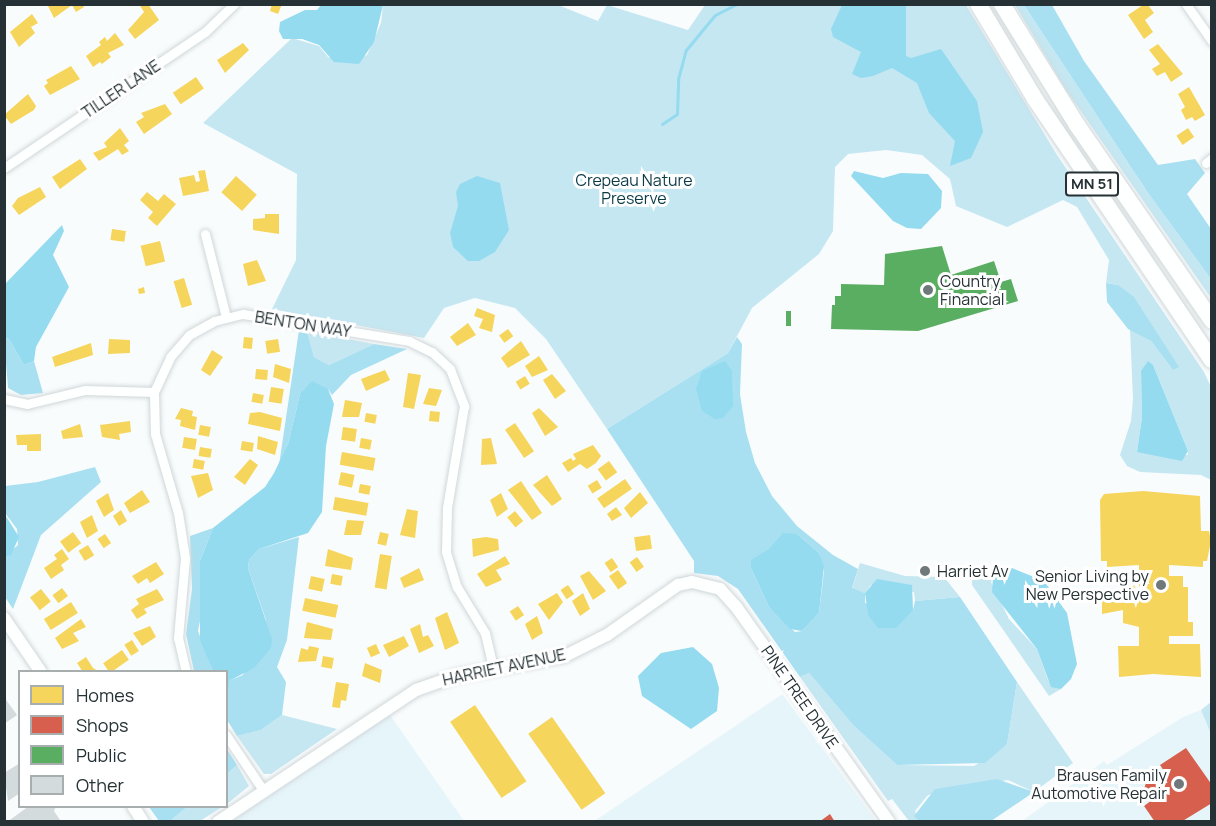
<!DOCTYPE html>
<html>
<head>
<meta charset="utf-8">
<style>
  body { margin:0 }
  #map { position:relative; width:1216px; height:826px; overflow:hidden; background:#f9fcfd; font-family:Manrope,sans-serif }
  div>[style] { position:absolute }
  .built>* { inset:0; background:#e6f5fa }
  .green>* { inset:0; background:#c5e7f2 }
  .forest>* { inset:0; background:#a8e0f1 }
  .water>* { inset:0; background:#94dbf0 }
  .homes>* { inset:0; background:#f6d55c; transform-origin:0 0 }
  .shops>* { inset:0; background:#d6604d }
  .public>* { inset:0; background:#5aae61; transform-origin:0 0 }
  .stream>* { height:3px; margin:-1.5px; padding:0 1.5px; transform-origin:1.5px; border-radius:1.5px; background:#94dbf0 }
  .building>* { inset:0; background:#d4dbdd }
  .roads { filter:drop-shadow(0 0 2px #d0d7d9) drop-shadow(0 0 2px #d0d7d9) }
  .street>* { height:9px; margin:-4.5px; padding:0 4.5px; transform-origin:4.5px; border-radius:4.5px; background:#feffff }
  .secondary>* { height:12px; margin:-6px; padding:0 6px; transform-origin:6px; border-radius:6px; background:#feffff }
  .highway>* { height:16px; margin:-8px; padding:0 8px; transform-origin:8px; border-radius:8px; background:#feffff }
  .dots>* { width:16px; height:16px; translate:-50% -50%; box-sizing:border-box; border:3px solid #fff; border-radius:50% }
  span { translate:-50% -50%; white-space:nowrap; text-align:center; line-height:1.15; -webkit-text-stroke:6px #fff; paint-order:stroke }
  .shield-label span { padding:2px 4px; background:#fff; border:2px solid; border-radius:4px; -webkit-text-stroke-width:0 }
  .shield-label { font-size:15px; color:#253135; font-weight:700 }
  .street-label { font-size:16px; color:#253135 }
  .park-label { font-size:16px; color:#0b3a46 }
  .poi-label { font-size:16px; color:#253135 }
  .left { translate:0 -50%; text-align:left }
  .right { translate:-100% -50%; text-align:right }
  .frame { position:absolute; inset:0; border:6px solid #253135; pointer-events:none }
  .legend { position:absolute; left:18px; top:670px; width:210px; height:138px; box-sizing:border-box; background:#fff; border:2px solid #a8adae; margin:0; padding:8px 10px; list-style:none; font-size:18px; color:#253135 }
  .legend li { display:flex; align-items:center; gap:12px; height:30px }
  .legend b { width:30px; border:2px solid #a8adae }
</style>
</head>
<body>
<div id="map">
  <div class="built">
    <i style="clip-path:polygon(783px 695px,876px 821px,593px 822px,781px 695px)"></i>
    <i style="clip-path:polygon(1201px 710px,1211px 734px,1211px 821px,1021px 822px,1104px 761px,1107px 765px,1183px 717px)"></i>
    <i style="clip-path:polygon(390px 715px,464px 821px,232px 821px)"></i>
  </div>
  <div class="green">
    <i style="clip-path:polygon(evenodd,383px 5px,558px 5px,598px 21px,607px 5px,688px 30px,705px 5px,966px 5px,1057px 155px,1204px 372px,1211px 387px,1211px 480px,1201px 475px,1140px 472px,1127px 466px,1120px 455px,1131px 421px,1133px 399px,1130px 329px,1151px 341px,1173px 370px,1118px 285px,1106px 283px,1109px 260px,1077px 207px,1063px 200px,1007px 227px,956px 206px,950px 179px,922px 155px,886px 150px,848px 154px,835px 167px,833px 231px,819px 254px,752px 308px,728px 353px,607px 429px,546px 339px,515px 308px,475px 298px,444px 308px,424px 338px,272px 309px,296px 260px,297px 174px,203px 123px,292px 38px,319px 46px,328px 57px,348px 62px,367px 55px,381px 23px,383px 5px,1153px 365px,1188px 451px,1188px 455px,1137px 452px,1142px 417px,1141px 371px,1153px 365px)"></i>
    <i style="clip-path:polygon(1015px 5px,1024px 5px,1148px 193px,1211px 279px,1211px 298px,1066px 90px)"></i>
    <i style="clip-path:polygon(307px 331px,374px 344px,329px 365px,314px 357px)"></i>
    <i style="clip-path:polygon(860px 563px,905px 576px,944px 577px,960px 597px,915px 601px,914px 592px,871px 585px,865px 593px,852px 589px)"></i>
    <i style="clip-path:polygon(993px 577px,991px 582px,1009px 619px,1037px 649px,1048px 680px,1061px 689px,1049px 696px,972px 585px,972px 580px)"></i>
    <i style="clip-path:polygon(809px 673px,853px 725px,897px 765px,974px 766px,1007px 744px,1017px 682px,1073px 763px,1034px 792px,1008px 780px,928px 795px,915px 811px,919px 821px,909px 821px,892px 799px,888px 801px,800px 677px)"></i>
    <i style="clip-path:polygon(1211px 702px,1211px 734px,1201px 710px)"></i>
    <i style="clip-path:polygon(282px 715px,337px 729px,271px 774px,264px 774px,237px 736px,261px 730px)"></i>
    <i style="clip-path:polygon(237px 765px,249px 786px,227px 804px,227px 774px)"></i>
    <i style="clip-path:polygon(187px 807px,222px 807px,200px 821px,169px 822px)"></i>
  </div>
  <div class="forest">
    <i style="clip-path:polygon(1024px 5px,1052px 5px,1084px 61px,1158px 165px,1195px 159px,1205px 173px,1187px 194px,1211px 229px,1211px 279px,1148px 193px)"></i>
    <i style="clip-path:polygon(1106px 283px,1118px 285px,1134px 297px,1179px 367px,1173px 370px,1151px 341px,1128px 329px,1107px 302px)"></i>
    <i style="clip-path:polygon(299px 330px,307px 331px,314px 357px,329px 365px,374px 344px,407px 349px,351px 375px,332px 395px,328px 389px,300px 394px,288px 444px,279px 465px)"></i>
    <i style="clip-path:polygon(evenodd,737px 337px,742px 344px,740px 394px,746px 432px,755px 463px,772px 496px,797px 526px,833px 555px,858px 569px,852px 588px,865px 593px,865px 603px,913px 610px,915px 601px,960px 597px,1017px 682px,1007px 744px,985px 763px,897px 765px,853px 725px,809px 673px,800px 677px,738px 589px,718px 576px,694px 573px,694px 561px,607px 429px,728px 353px,737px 337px,797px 534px,819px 553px,824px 571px,819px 613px,802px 631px,795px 632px,769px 607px,751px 568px,777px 543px,797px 534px)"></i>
    <i style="clip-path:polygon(4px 338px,9px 339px,24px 365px,34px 361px,43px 393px,21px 395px,8px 388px)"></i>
    <i style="clip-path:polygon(95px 467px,101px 482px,41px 535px,13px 609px,5px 597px,4px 557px,18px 545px,17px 529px,5px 513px,5px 486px,38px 482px)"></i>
    <i style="clip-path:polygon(213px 528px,200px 561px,202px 611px,198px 631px,213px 671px,194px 671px,186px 634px,192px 589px,190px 536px)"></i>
    <i style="clip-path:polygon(299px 537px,287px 640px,277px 667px,286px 682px,282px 715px,261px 730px,237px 736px,227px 720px,226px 682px,243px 675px,266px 620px,248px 568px,249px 560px,259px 549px)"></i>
    <i style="clip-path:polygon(227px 749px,237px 765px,227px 774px,226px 774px)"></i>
    <i style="clip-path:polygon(997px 779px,1034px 792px,991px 821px,919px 821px,914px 816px,935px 789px)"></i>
    <i style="clip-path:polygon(149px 807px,187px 807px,169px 822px,159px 821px)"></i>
  </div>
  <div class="water">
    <i style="clip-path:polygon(321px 5px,383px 5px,374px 42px,359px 64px,334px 62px,319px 45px,302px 39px,283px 39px,279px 31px,280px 22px,305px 10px,317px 10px)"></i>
    <i style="clip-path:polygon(842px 5px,906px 5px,906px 56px,911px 58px,941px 49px,977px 101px,983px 132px,971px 158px,950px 166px,955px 141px,929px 113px,917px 83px,892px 68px,873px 76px,861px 78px,852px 74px,861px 52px,833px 37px,831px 29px)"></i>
    <i style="clip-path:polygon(854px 171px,883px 178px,901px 173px,928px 174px,942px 191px,941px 208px,921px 229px,907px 228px,893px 221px,851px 176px)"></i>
    <i style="clip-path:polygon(477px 176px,500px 183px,509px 230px,495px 252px,479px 261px,468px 261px,453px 247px,450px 233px,458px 206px,456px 192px,460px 184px)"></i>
    <i style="clip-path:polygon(62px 225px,64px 231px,53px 255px,69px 287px,36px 347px,34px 361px,24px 365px,9px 339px,5px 338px,5px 284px)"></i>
    <i style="clip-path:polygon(725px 361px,732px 371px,733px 406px,723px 418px,715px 419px,702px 411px,696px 389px,702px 371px)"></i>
    <i style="clip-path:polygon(1148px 361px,1153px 365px,1188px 451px,1182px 461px,1137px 452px,1142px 417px,1141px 371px)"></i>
    <i style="clip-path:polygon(312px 381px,328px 389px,334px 404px,326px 446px,322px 512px,308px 533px,259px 549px,249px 560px,248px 568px,272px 639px,271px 648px,254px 668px,227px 682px,226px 672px,213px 671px,200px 640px,200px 561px,213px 528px,265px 487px,274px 473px,288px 444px,300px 394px)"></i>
    <i style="clip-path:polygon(4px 513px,19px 537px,11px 555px,5px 557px)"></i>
    <i style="clip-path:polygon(783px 533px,797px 534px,819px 553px,824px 566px,819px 613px,802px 631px,790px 629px,769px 607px,751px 568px,751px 560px,769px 549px)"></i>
    <i style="clip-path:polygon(1012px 568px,1044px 581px,1067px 613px,1077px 664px,1071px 679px,1061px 689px,1051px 687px,1037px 649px,992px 592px,993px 577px)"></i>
    <i style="clip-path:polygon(877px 579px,912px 585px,913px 610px,896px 628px,878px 628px,868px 615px,865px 593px)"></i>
    <i style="clip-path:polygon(693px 647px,712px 664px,719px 688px,717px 711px,691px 729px,642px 696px,638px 676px,661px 653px)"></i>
  </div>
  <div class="homes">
    <i style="clip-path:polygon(47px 4px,83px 4px,84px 7px,76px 12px,72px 5px,54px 18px)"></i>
    <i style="clip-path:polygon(139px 4px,148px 4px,159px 20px,135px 39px,128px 30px,144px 12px)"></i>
    <i style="clip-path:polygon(272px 4px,282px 4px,278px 14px,270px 11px)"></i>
    <i style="clip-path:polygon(1143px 5px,1148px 5px,1154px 13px,1145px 20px,1153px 32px,1144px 39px,1128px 15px)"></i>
    <i style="clip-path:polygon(32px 14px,38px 23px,31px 27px,35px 33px,19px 47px,10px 32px)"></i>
    <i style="clip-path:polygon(115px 33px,124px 45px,108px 53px,111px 57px,102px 64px,100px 62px,93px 67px,86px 56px,101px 45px,99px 42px,105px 37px,107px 41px)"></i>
    <i style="clip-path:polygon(243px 43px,249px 50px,225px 73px,217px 60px)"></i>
    <i style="clip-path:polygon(1158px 44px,1183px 74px,1171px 82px,1165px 72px,1157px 76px,1152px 69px,1160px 64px,1149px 50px)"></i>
    <i style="clip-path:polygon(71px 66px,80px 79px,50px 95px,44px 86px,48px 83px,46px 80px)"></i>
    <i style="left:196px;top:77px;width:14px;height:28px;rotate:56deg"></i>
    <i style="clip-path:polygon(1189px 87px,1205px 115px,1195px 121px,1192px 117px,1186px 120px,1181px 110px,1185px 107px,1178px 94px)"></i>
    <i style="clip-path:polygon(28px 94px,36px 106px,34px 110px,11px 124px,4px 115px)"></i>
    <i style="clip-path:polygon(165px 104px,172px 114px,144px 134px,136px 122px,144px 117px,141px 113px)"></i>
    <i style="clip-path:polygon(120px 128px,129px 141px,124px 145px,129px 151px,122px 155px,118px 149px,99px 161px,93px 153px,107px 147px,104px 143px)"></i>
    <i style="left:1188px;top:128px;width:11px;height:14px;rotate:56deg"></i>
    <i style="clip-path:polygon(80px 159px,87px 169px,60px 189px,52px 177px)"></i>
    <i style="clip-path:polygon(205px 170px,209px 191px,183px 196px,179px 178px,194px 175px,196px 182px,200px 181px,198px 171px)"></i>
    <i style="left:236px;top:176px;width:28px;height:22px;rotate:42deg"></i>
    <i style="clip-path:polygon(40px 187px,46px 197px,19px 215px,12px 206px,18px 198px)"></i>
    <i style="clip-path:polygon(147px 192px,158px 201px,164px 194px,176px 204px,157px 226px,148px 218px,153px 212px,140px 200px)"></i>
    <i style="clip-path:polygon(265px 214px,279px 214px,279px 234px,253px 230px,253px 219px,265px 218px)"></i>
    <i style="left:112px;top:229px;width:14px;height:11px;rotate:8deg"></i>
    <i style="left:160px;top:241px;width:21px;height:20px;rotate:76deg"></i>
    <i style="clip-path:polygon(257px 260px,266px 281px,248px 286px,243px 264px)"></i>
    <i style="left:184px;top:278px;width:28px;height:11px;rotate:73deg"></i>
    <i style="clip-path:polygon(144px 287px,145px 293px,139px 294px,138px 289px)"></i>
    <i style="clip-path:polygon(477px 308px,495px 315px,492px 332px,479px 328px,483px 319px,474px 316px)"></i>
    <i style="clip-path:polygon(468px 323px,476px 335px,457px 346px,450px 337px)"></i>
    <i style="left:508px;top:329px;width:9px;height:11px;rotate:54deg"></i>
    <i style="left:244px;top:337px;width:9px;height:11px;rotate:6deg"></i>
    <i style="clip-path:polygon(109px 339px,130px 340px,130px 353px,108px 354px)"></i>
    <i style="left:278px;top:339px;width:13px;height:13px;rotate:81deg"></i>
    <i style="clip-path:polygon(521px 341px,530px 355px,508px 368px,501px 358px)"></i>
    <i style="clip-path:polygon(91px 343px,93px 355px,55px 367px,52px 357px)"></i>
    <i style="clip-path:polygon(212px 350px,223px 357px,210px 376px,201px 370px)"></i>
    <i style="clip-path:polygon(539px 356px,548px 370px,532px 377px,525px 366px)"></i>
    <i style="clip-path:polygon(275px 364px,291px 369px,289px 383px,273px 377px)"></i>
    <i style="left:256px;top:369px;width:12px;height:10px;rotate:5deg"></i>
    <i style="clip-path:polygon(385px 370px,390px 380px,366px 391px,361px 379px)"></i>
    <i style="clip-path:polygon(408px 373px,421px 375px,414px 409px,403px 407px)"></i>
    <i style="clip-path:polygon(552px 374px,566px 391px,555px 399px,543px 380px)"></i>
    <i style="left:525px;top:376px;width:9px;height:11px;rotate:58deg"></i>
    <i style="left:271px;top:387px;width:13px;height:15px;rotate:9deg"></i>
    <i style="clip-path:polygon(429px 388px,442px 390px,436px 406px,423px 404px)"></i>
    <i style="left:253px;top:393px;width:11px;height:9px;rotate:10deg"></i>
    <i style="clip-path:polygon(345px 400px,362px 403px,359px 417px,342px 417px)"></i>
    <i style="clip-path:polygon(181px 408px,193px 411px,192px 416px,197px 417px,195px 430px,180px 426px,181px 420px,175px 419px)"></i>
    <i style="clip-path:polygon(539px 408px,558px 427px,545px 436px,532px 413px)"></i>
    <i style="left:430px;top:411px;width:10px;height:10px;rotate:6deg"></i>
    <i style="clip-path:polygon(260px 412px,282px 418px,280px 431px,248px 424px,250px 413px)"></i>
    <i style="left:366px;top:413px;width:11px;height:9px;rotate:10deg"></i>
    <i style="clip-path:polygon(130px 421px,131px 432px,119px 434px,120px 440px,102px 437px,100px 425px)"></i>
    <i style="left:515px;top:423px;width:34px;height:12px;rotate:56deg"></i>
    <i style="clip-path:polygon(80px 424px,83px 437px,63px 439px,61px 431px)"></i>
    <i style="left:200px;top:425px;width:11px;height:10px;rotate:10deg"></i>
    <i style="left:343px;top:427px;width:14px;height:13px;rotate:8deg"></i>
    <i style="clip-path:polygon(41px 434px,41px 451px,27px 451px,27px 445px,17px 445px,16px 435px)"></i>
    <i style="clip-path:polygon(258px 436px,278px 442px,275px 455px,257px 449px)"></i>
    <i style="left:184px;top:437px;width:13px;height:11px;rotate:9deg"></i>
    <i style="left:361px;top:438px;width:11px;height:10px;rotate:10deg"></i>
    <i style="clip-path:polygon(491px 438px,497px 464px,481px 465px,482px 439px)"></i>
    <i style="left:242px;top:441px;width:12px;height:9px;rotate:9deg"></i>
    <i style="clip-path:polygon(593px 445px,601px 456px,596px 463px,587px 469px,580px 464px,568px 472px,562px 463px,571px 458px,573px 461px,576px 459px,573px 454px)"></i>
    <i style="left:200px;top:447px;width:12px;height:9px;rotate:9deg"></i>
    <i style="left:342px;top:452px;width:34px;height:13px;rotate:10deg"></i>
    <i style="left:194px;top:459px;width:11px;height:9px;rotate:10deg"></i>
    <i style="clip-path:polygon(250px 459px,258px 465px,245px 485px,234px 477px)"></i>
    <i style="left:609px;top:461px;width:14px;height:14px;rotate:54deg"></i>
    <i style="left:341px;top:472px;width:14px;height:13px;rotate:12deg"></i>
    <i style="clip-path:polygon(208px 473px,213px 490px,198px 498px,191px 476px)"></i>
    <i style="clip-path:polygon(547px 475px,562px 499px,552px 506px,533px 485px)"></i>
    <i style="left:625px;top:479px;width:12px;height:34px;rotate:55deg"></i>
    <i style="left:597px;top:480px;width:9px;height:11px;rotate:58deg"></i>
    <i style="clip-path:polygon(521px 481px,542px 513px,532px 520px,508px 490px)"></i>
    <i style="left:360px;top:484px;width:11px;height:9px;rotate:10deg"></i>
    <i style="clip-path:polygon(142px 490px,150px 502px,130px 513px,124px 503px)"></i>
    <i style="clip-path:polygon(1143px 491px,1200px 496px,1201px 531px,1209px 531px,1211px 541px,1207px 561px,1203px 561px,1203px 567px,1169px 565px,1169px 576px,1183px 576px,1183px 587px,1188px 587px,1188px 622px,1193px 622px,1193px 636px,1169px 636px,1169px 644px,1200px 644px,1201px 677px,1153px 674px,1119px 677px,1118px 646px,1139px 646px,1139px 627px,1123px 623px,1123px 610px,1102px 614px,1102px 600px,1123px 603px,1119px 583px,1124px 578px,1132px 577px,1135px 588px,1139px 588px,1139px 565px,1107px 567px,1107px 561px,1101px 561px,1100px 500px,1104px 494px)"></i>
    <i style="clip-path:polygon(640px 492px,648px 503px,631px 518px,624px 508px)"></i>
    <i style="clip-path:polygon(108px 493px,114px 510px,104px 517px,96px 501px)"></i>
    <i style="clip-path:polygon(501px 493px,508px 509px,497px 517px,490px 500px)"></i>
    <i style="left:335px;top:497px;width:34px;height:13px;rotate:10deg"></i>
    <i style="clip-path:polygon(616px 507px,622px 515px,612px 521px,607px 514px)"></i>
    <i style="clip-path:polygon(407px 509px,418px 511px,415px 538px,400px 535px)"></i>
    <i style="clip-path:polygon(121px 510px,127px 521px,119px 526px,113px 516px)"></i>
    <i style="left:515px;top:511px;width:13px;height:10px;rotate:51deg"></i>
    <i style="clip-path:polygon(92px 515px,98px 531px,87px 538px,80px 522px)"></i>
    <i style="clip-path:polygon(347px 520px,364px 521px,361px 535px,344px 535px)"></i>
    <i style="left:73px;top:532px;width:14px;height:16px;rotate:54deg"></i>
    <i style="left:380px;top:532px;width:9px;height:12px;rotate:13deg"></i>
    <i style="left:105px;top:534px;width:11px;height:9px;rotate:56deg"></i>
    <i style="left:650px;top:535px;width:14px;height:16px;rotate:82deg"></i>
    <i style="clip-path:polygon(486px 537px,498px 539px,499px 550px,473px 557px,472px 539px)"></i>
    <i style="left:88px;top:545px;width:12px;height:11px;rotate:59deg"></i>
    <i style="clip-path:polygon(62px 549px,69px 559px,61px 565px,64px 570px,51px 579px,44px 568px,57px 559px,54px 555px)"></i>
    <i style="clip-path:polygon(328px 549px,353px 558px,351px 570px,325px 566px)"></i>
    <i style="left:380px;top:554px;width:12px;height:34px;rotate:9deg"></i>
    <i style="clip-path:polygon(505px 556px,510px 564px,496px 570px,502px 580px,486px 587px,477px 574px)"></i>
    <i style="left:637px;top:557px;width:12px;height:9px;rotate:55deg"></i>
    <i style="left:612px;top:558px;width:11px;height:9px;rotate:56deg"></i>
    <i style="clip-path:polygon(156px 562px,164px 574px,150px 583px,147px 578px,138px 584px,132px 576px)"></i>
    <i style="clip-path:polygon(419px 568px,424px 580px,404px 588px,400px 578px)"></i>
    <i style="left:618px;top:570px;width:16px;height:11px;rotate:55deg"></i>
    <i style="clip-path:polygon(589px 571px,606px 591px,593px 600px,580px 576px)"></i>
    <i style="left:332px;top:574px;width:11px;height:10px;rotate:10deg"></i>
    <i style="left:311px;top:576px;width:14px;height:13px;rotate:12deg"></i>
    <i style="left:568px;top:585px;width:11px;height:9px;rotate:56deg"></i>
    <i style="left:62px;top:588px;width:10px;height:12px;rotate:53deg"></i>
    <i style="left:41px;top:589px;width:16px;height:14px;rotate:52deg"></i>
    <i style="clip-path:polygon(157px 589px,164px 600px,144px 609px,147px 613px,137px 619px,131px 610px,139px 604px,136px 599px)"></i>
    <i style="clip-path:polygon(557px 593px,563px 602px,549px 620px,538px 604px)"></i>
    <i style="clip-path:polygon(583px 593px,590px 609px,580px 616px,572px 601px)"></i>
    <i style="left:305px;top:598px;width:34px;height:13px;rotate:12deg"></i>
    <i style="left:71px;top:602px;width:13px;height:32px;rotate:58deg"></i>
    <i style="left:518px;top:606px;width:11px;height:10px;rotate:56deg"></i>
    <i style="clip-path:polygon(447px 612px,459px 643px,445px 650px,435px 618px)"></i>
    <i style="clip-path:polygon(537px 616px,543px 633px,532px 640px,525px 624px)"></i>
    <i style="clip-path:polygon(81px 619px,86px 627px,73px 633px,79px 641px,62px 649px,55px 638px)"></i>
    <i style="clip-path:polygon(307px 622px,333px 629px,331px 640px,304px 638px)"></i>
    <i style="clip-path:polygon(420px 624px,423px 637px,428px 635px,434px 646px,419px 653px,410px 629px)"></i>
    <i style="clip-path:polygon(150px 626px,156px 637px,142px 646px,133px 633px)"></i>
    <i style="clip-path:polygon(404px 636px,409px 646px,389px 657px,383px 645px)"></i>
    <i style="left:132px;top:640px;width:13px;height:9px;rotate:58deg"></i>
    <i style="left:376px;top:644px;width:10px;height:10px;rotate:66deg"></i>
    <i style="clip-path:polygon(309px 646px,319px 648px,316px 661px,298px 662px,301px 648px,308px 650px)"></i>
    <i style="left:122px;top:650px;width:12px;height:23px;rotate:55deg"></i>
    <i style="left:323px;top:656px;width:11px;height:11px;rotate:10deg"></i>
    <i style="clip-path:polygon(86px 657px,93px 668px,100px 672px,83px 672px,77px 663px)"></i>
    <i style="clip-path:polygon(365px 663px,382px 670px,380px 683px,362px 676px)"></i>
    <i style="clip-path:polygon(336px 682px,349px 684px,346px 701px,341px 700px,340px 708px,332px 707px)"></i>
    <i style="left:475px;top:705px;width:92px;height:30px;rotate:56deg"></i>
    <i style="left:552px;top:717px;width:93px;height:29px;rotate:55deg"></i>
  </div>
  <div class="shops">
    <i style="clip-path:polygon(1186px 748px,1212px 785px,1212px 803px,1181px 822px,1155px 822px,1144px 806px,1152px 800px,1144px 789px,1146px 783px,1164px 771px,1160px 765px)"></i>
    <i style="clip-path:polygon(830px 814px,835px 822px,819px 822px)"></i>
  </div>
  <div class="public">
    <i style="clip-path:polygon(942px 246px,951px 275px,994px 261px,1001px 282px,1011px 279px,1018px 301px,918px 331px,831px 329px,832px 305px,835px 305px,835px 296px,841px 296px,841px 284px,884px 285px,885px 254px)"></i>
    <i style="left:786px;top:311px;width:5px;height:15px"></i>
  </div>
  <div class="stream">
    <i style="left:662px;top:124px;width:18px;rotate:-34deg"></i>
    <i style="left:677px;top:114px;width:35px;rotate:-88deg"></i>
    <i style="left:678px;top:79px;width:30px;rotate:-75deg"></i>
    <i style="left:686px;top:50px;width:45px;rotate:-50.4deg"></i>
    <i style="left:715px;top:15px;width:25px;rotate:-27deg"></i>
    <i style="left:226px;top:688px;width:6px;rotate:-81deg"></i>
  </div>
  <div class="building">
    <i style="clip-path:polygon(4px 697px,17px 715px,4px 724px)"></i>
    <i style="clip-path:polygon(20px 763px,20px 793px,8px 801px,4px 773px)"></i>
    <i style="clip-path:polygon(29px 806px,56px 806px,54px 811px,60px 820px,7px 822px)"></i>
  </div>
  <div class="roads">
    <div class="street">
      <i style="left:1186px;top:4px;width:45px;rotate:54.9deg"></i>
      <i style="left:1206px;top:163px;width:8px;rotate:-40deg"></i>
      <i style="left:4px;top:168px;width:243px;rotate:-34.1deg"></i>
      <i style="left:205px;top:32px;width:40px;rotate:-44deg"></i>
      <i style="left:205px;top:234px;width:86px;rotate:75.8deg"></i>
      <i style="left:4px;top:399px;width:24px;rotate:12deg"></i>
      <i style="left:27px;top:404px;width:60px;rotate:-13.6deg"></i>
      <i style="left:85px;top:390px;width:69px;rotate:1.7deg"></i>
      <i style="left:186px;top:672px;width:35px;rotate:-103deg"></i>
      <i style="left:178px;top:638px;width:80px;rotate:-85deg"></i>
      <i style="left:185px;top:558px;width:46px;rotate:-98.8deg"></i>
      <i style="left:178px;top:513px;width:82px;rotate:-106.2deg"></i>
      <i style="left:155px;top:434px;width:42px;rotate:-91.4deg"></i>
      <i style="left:154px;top:392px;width:38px;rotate:-65deg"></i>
      <i style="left:170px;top:357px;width:29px;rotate:-49deg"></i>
      <i style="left:189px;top:335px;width:29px;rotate:-29deg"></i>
      <i style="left:214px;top:321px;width:30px;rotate:-14deg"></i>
      <i style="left:243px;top:314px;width:168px;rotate:9.2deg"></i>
      <i style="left:409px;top:341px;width:25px;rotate:26deg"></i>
      <i style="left:432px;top:352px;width:25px;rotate:43deg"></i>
      <i style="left:450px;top:369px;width:40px;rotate:69deg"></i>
      <i style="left:464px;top:406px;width:103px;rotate:99.5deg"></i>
      <i style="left:447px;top:508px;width:44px;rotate:91.3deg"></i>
      <i style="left:446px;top:552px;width:37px;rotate:73deg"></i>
      <i style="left:457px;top:587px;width:54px;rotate:58.7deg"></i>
      <i style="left:485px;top:633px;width:37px;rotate:77deg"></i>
      <i style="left:226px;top:735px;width:66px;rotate:56.1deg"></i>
    </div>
    <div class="secondary">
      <i style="left:4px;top:618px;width:65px;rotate:55.6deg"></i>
      <i style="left:133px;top:806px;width:19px;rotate:58deg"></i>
      <i style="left:218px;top:822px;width:238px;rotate:-33.7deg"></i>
      <i style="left:416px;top:690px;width:42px;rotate:-19.3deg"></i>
      <i style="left:456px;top:676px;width:111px;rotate:-10.4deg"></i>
      <i style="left:565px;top:656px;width:47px;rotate:-26.6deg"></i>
      <i style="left:607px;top:635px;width:87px;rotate:-35.2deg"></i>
      <i style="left:678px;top:585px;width:14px;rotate:-12deg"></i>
      <i style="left:692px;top:582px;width:29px;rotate:14deg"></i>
      <i style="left:720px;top:589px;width:25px;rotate:48deg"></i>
      <i style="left:737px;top:608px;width:262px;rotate:54.6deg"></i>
    </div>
    <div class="highway">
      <i style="left:978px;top:4px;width:111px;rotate:59deg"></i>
      <i style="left:1035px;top:99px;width:315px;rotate:55.9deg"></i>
      <i style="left:1002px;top:4px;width:142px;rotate:58.2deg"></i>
      <i style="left:1077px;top:125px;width:238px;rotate:55.4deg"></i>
    </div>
  </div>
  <div class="dots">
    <i style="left:928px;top:290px;background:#6f787b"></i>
    <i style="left:925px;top:571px;background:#6f787b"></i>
    <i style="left:1161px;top:585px;background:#6f787b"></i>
    <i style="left:1179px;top:784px;background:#6f787b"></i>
  </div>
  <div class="shield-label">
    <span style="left:1092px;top:184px">MN 51</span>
  </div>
  <div class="street-label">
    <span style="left:121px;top:89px;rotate:-34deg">TILLER LANE</span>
    <span style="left:303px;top:324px;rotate:9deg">BENTON WAY</span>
    <span style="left:504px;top:667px;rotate:-12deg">HARRIET AVENUE</span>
    <span style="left:800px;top:697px;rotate:55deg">PINE TREE DRIVE</span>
  </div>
  <div class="park-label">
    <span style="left:634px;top:189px">Crepeau Nature<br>Preserve</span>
  </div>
  <div class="poi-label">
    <span class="left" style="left:940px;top:290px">Country<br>Financial</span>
    <span class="left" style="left:937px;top:571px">Harriet Av</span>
    <span class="right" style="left:1149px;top:585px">Senior Living by<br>New Perspective</span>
    <span class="right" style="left:1167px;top:784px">Brausen Family<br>Automotive Repair</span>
  </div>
  <div class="frame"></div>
  <ul class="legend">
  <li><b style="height:16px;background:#f6d55c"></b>Homes</li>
  <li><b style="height:16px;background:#d6604d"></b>Shops</li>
  <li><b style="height:16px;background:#5aae61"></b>Public</li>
  <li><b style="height:16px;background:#d4dbdd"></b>Other</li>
  </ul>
</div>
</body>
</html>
